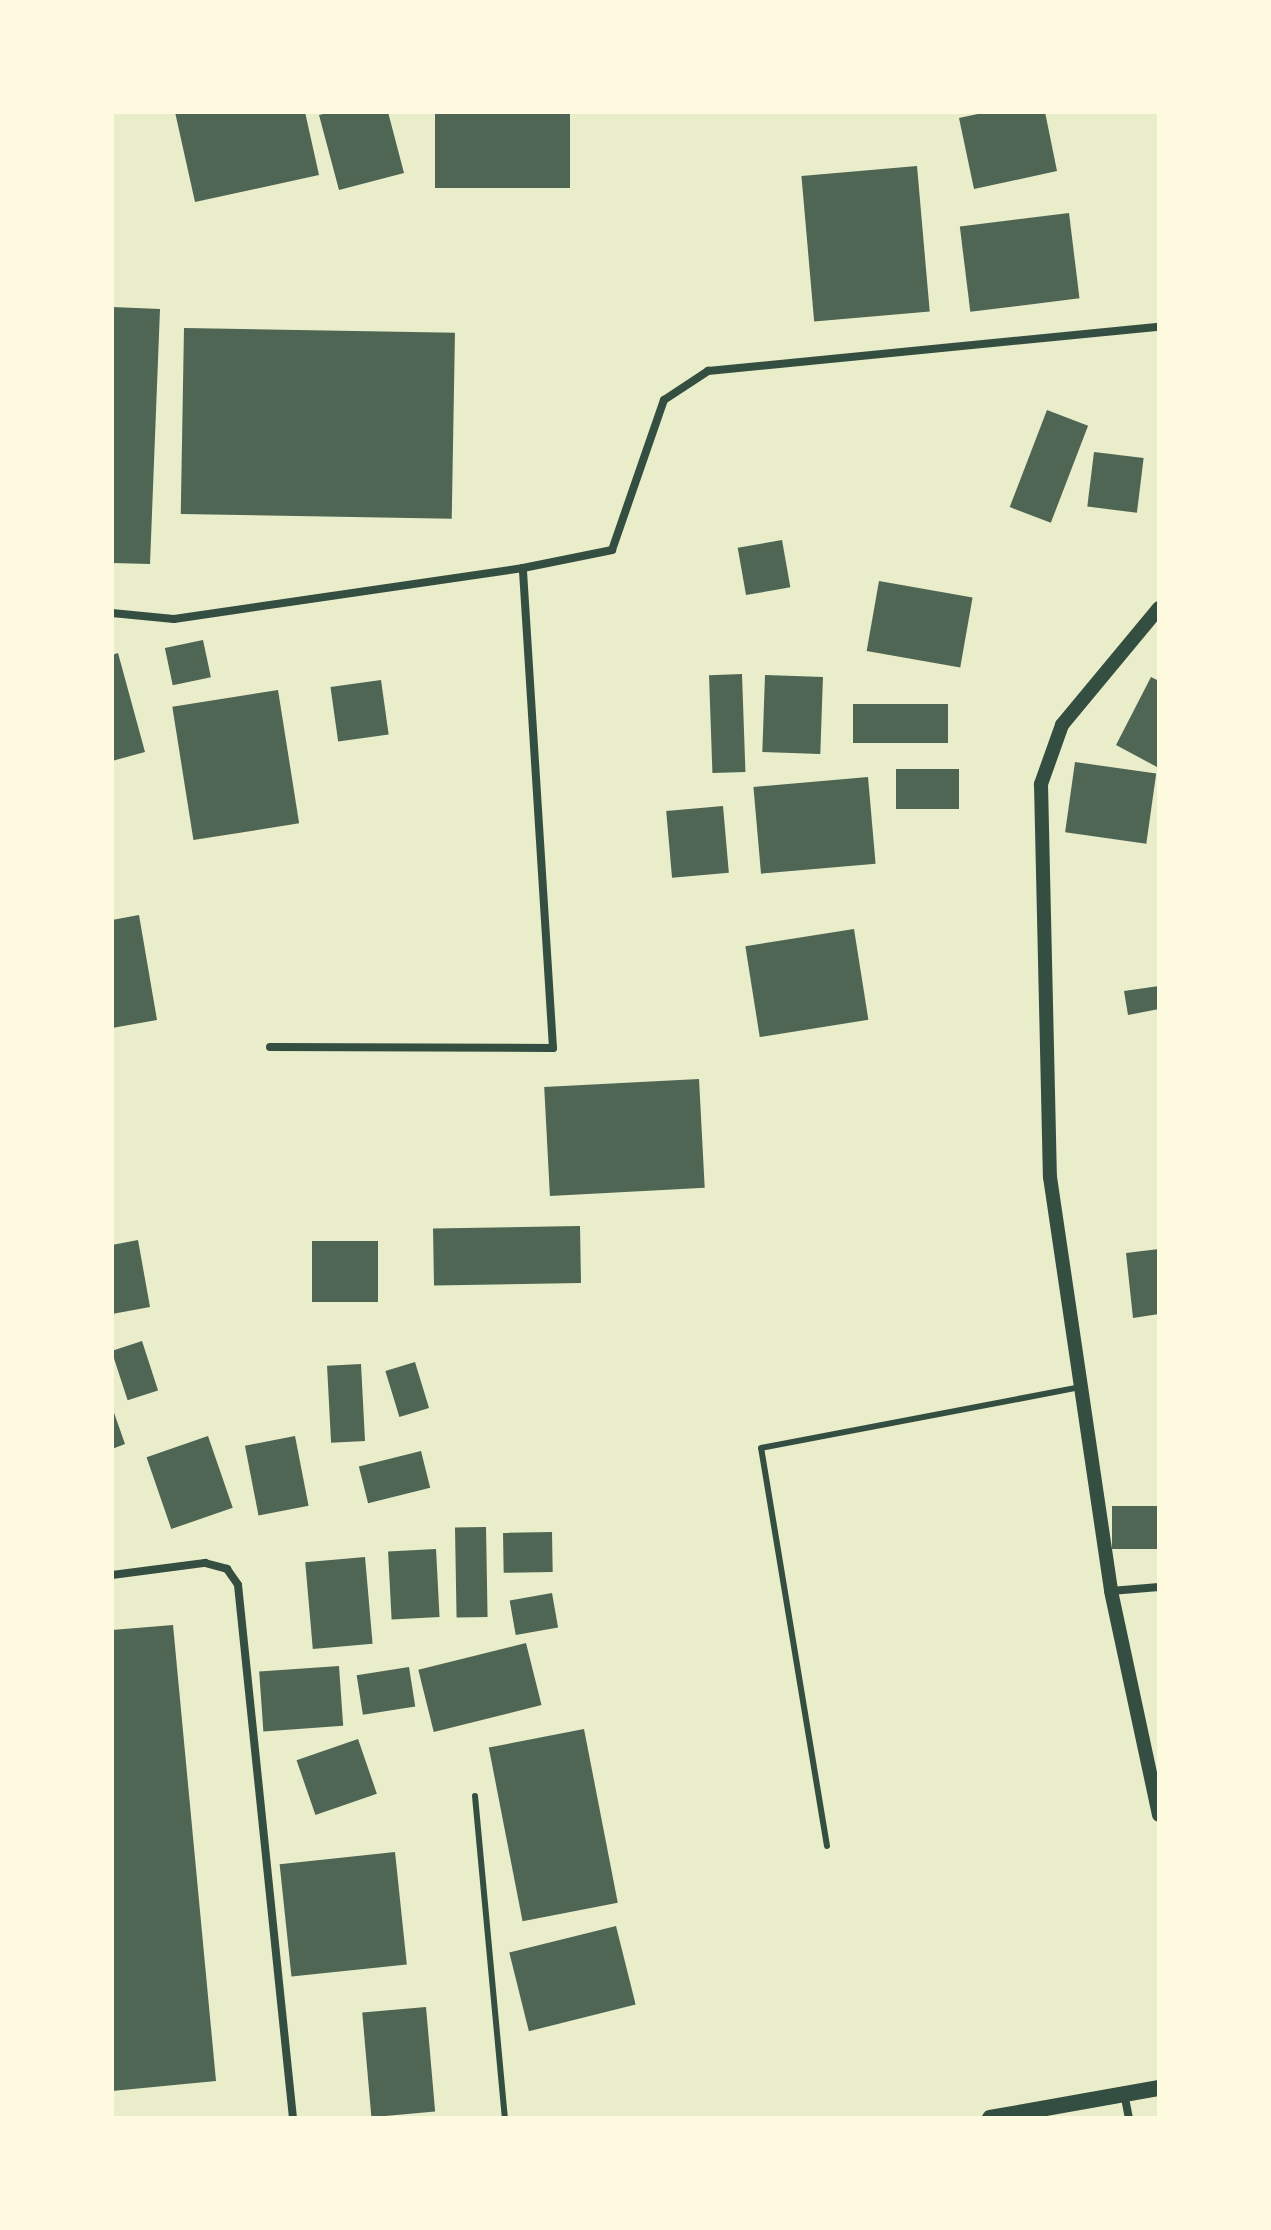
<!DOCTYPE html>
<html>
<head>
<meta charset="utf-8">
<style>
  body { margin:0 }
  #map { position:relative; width:1271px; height:2230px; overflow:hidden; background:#e9edc9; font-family:Overpass,sans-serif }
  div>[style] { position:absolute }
  .building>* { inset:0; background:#4f6655; transform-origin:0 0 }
  .service>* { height:6px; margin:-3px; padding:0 3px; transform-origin:3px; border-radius:3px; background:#344e41 }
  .minor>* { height:8px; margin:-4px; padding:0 4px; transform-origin:4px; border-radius:4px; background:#344e41 }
  .tertiary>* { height:14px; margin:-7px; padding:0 7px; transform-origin:7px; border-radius:7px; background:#344e41 }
  .secondary>* { height:16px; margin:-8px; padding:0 8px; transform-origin:8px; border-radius:8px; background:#344e41 }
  span { translate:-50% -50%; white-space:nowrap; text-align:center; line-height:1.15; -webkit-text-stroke:6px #fefae0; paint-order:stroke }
  .frame { position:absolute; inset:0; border:114px solid #fefae0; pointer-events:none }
</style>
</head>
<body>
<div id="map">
  <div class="building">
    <i style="clip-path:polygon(175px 112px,305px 112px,319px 175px,195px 202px)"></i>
    <i style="clip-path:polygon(332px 112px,388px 112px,404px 173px,339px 190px,319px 115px)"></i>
    <i style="left:435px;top:112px;width:135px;height:76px"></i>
    <i style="clip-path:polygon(987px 112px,1045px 112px,1057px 171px,974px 189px,959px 118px)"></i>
    <i style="left:917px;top:166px;width:146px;height:116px;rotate:85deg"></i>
    <i style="left:1069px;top:213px;width:86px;height:110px;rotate:83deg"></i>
    <i style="clip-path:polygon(112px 307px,160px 309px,150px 564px,112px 563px)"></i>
    <i style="left:184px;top:328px;width:271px;height:186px;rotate:1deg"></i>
    <i style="left:1047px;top:410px;width:44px;height:104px;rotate:21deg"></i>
    <i style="left:1094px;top:452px;width:50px;height:55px;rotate:7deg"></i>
    <i style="left:782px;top:540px;width:48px;height:45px;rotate:80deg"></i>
    <i style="left:879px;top:581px;width:95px;height:71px;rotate:10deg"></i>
    <i style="left:203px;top:640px;width:38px;height:39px;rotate:78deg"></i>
    <i style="clip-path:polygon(118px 653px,145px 752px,112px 761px,112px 655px)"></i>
    <i style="left:742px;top:674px;width:98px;height:33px;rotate:88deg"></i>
    <i style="left:765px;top:675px;width:58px;height:77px;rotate:2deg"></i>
    <i style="clip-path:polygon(1151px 677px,1159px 681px,1157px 767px,1116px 745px)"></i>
    <i style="left:381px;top:680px;width:55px;height:51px;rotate:82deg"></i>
    <i style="left:278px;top:690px;width:135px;height:107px;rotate:81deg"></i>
    <i style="left:948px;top:704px;width:39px;height:95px;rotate:90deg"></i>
    <i style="left:1075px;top:762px;width:82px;height:71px;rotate:8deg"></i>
    <i style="left:959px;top:769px;width:40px;height:63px;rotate:90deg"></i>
    <i style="left:868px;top:777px;width:87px;height:115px;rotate:85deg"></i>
    <i style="left:723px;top:806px;width:67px;height:57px;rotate:85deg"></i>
    <i style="clip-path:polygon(139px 915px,157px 1020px,112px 1028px,112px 920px)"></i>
    <i style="left:854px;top:929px;width:92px;height:110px;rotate:81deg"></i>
    <i style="clip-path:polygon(1159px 986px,1159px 1009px,1128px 1015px,1124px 991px)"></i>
    <i style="left:699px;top:1079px;width:109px;height:155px;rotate:87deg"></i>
    <i style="left:580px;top:1226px;width:57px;height:147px;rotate:89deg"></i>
    <i style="clip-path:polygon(138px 1240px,150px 1307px,112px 1314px,112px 1245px)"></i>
    <i style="left:312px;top:1241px;width:66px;height:61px"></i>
    <i style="clip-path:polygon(1159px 1249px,1159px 1314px,1133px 1318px,1126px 1253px)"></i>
    <i style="left:142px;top:1341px;width:52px;height:32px;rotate:72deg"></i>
    <i style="left:415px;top:1362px;width:48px;height:31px;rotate:73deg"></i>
    <i style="left:361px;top:1364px;width:77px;height:34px;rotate:87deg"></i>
    <i style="clip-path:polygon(112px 1407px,125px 1444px,112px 1449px)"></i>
    <i style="left:208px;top:1436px;width:76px;height:65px;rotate:71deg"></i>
    <i style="left:295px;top:1436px;width:71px;height:51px;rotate:79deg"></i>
    <i style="left:421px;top:1451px;width:38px;height:64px;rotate:76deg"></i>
    <i style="left:1159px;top:1506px;width:43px;height:47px;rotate:90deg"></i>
    <i style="left:486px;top:1527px;width:90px;height:31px;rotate:89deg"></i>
    <i style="left:552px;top:1532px;width:40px;height:49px;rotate:89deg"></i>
    <i style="left:436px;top:1549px;width:68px;height:48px;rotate:87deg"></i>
    <i style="left:365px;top:1557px;width:87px;height:60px;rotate:85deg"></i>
    <i style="left:552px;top:1593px;width:35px;height:43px;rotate:80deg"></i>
    <i style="clip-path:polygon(173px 1625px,216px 2081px,112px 2091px,112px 1630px)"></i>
    <i style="left:526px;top:1643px;width:64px;height:111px;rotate:76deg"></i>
    <i style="left:339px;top:1666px;width:60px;height:80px;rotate:86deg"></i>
    <i style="left:409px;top:1667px;width:40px;height:53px;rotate:81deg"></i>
    <i style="left:584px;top:1729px;width:177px;height:97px;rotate:79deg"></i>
    <i style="left:358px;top:1739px;width:58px;height:65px;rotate:71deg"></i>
    <i style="left:395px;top:1852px;width:113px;height:116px;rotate:84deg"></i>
    <i style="left:616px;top:1926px;width:81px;height:110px;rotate:76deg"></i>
    <i style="left:426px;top:2007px;width:105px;height:64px;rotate:85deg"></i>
  </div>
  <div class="service">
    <i style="left:475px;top:1796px;width:323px;rotate:84.7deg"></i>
    <i style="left:827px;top:1846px;width:403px;rotate:-99.4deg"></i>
    <i style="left:761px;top:1448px;width:326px;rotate:-10.8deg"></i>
  </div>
  <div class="minor">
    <i style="left:112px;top:613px;width:62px;rotate:5.5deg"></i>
    <i style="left:174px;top:619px;width:353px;rotate:-8.3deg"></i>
    <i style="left:523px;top:568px;width:91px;rotate:-11.4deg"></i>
    <i style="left:612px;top:550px;width:159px;rotate:-70.9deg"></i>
    <i style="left:664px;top:400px;width:53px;rotate:-33.4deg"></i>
    <i style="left:708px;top:371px;width:453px;rotate:-5.6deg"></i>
    <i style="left:270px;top:1047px;width:283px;rotate:0.2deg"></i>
    <i style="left:553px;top:1048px;width:481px;rotate:-93.6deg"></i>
    <i style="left:112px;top:1575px;width:94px;rotate:-7.4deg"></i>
    <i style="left:205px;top:1563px;width:23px;rotate:15deg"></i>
    <i style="left:227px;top:1569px;width:19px;rotate:55deg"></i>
    <i style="left:238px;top:1585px;width:536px;rotate:84.11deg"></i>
    <i style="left:1111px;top:1591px;width:48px;rotate:-4.8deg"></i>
    <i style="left:1125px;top:2098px;width:20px;rotate:79deg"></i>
  </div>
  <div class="tertiary">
    <i style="left:1159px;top:608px;width:152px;rotate:129.7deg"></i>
    <i style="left:1062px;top:725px;width:63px;rotate:109.6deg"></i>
    <i style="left:1041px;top:784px;width:393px;rotate:88.7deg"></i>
    <i style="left:1050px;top:1177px;width:418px;rotate:81.6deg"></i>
    <i style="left:1111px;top:1591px;width:229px;rotate:77.9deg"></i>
  </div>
  <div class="secondary">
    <i style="left:990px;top:2118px;width:172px;rotate:-10.1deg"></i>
  </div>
  <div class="frame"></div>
</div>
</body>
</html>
